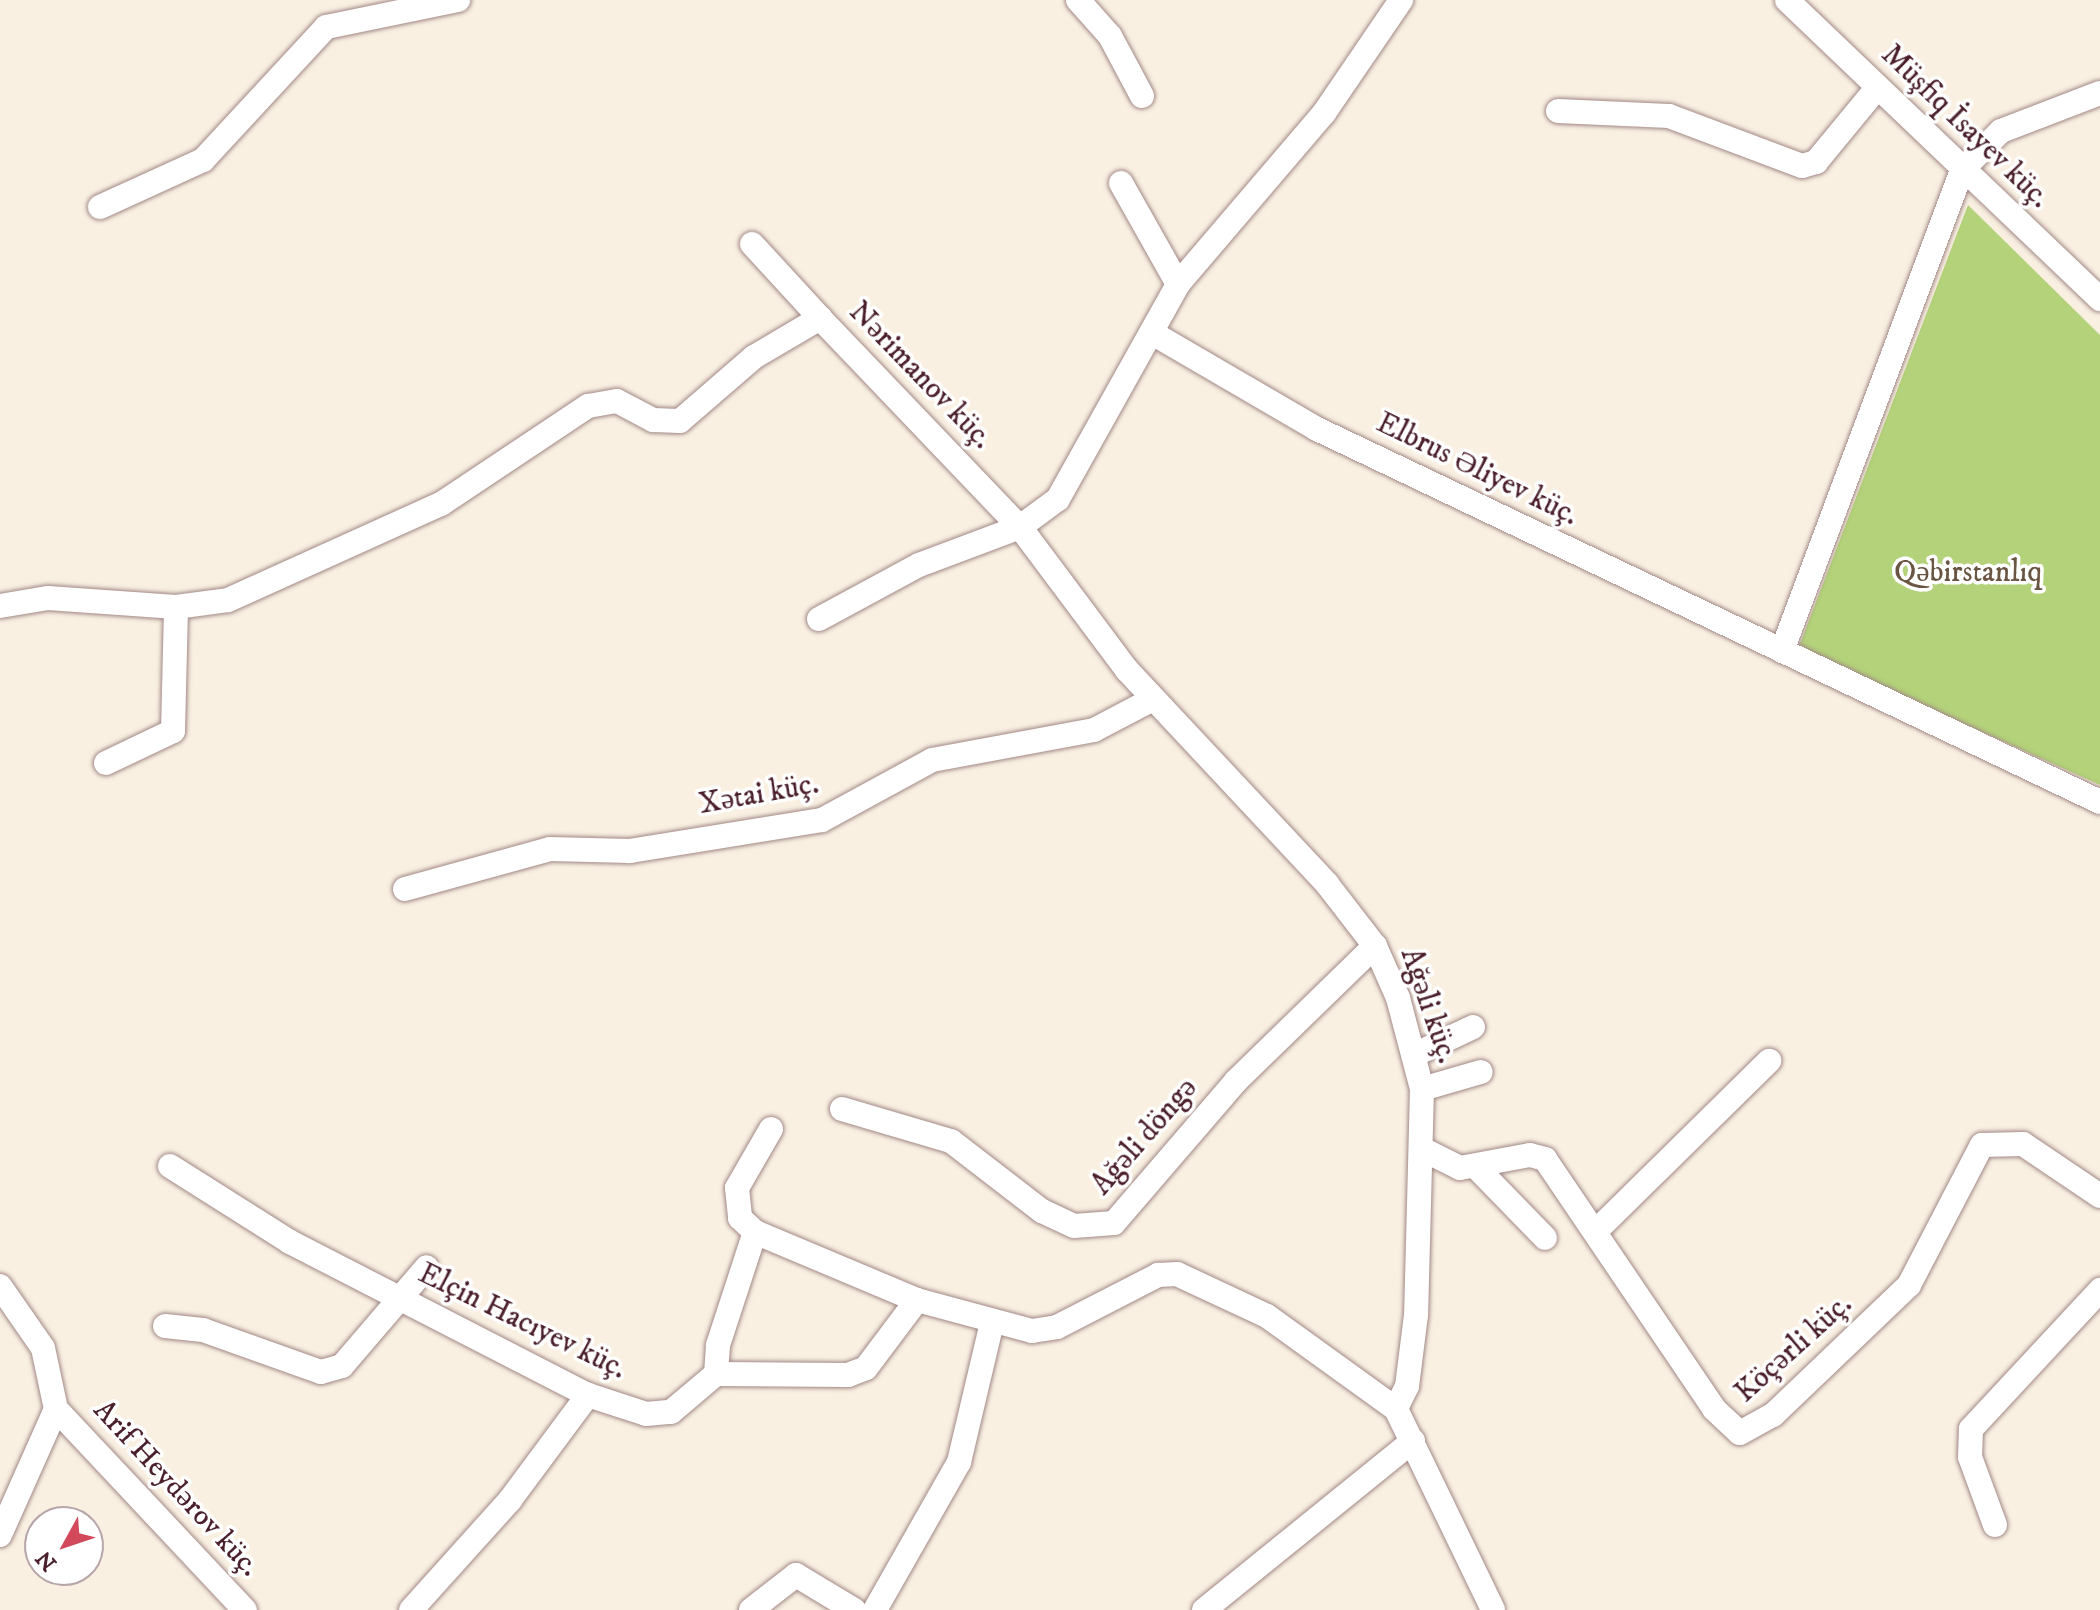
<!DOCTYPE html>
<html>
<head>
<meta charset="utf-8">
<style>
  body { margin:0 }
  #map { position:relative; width:2100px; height:1610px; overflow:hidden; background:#f9f0e2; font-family:"IM FELL DW Pica",serif }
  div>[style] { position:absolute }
  .green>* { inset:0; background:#b3d279 }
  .roads { filter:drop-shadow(0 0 2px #a28886) drop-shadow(0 0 2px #a28886) }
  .minor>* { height:24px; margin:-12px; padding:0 12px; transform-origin:12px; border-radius:12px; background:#fff }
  span { translate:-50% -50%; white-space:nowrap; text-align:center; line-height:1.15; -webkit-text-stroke:7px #fff; paint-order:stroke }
  .street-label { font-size:30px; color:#4a1f2b }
  .park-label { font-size:30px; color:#6a5542 }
  .north { position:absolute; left:24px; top:1506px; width:80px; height:80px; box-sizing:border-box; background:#fff; border:2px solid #b7a5aa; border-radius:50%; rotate:230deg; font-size:22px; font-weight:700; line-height:32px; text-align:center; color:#4a1f2b }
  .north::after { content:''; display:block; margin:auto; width:28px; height:36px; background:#d1495b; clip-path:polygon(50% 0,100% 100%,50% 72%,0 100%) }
</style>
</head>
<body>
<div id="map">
  <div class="green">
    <i style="clip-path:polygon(1968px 205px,2100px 335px,2100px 785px,1798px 649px)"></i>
  </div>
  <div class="roads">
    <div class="minor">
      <i style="left:1078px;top:0;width:48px;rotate:48.4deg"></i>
      <i style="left:1110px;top:36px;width:68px;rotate:61.9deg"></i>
      <i style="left:1787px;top:0;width:433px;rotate:43.7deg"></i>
      <i style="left:1558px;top:111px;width:111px;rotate:2.6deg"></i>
      <i style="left:1669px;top:116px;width:142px;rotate:20.6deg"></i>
      <i style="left:1802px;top:166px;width:15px;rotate:-16deg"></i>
      <i style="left:1816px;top:162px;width:96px;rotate:-50.5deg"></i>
      <i style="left:1121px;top:183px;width:116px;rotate:60.6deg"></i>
      <i style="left:100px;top:207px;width:113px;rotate:-24.5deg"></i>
      <i style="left:203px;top:160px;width:181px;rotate:-47.2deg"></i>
      <i style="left:326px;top:27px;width:135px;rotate:-11.6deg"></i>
      <i style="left:752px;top:244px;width:100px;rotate:47.4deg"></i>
      <i style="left:1152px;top:333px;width:191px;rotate:30.2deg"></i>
      <i style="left:1317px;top:429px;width:867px;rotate:25.47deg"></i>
      <i style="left:0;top:606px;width:49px;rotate:-9.5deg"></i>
      <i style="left:48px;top:598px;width:128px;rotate:4deg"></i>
      <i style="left:176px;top:607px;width:52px;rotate:-7.7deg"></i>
      <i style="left:228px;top:600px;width:234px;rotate:-24.3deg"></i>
      <i style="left:441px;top:504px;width:177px;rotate:-33.7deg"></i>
      <i style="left:588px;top:406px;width:29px;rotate:-10deg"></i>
      <i style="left:617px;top:401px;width:41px;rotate:27.8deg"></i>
      <i style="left:653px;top:420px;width:27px;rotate:2deg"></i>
      <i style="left:680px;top:421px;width:98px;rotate:-40.9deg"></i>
      <i style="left:754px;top:357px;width:77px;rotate:-30.6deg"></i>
      <i style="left:820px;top:318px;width:289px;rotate:46.3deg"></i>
      <i style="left:1020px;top:527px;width:179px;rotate:53.2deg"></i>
      <i style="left:1127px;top:670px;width:293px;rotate:46.9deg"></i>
      <i style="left:1327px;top:884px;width:78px;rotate:52.3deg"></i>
      <i style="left:1375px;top:946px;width:57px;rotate:66.1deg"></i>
      <i style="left:1398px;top:998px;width:94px;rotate:75.2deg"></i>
      <i style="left:1422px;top:1089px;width:226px;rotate:91.5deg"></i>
      <i style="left:1416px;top:1315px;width:72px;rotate:97.2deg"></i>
      <i style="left:1407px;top:1386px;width:25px;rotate:116deg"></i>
      <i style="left:1396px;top:1409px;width:223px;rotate:64.2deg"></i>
      <i style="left:819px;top:619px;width:114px;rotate:-28.4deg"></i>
      <i style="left:919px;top:565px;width:108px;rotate:-20.6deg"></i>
      <i style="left:1020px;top:527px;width:47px;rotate:-36.4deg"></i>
      <i style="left:1058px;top:499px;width:246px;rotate:-60.8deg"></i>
      <i style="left:1178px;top:284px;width:225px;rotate:-49.5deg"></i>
      <i style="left:1324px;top:113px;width:137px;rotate:-55.7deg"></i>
      <i style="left:1782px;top:651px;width:514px;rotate:-69.48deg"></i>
      <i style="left:1962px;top:170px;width:55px;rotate:-45deg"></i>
      <i style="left:2001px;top:131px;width:106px;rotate:-21deg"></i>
      <i style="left:106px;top:763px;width:74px;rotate:-25.5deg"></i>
      <i style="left:173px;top:731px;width:124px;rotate:-88.6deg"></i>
      <i style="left:405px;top:889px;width:150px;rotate:-15.4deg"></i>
      <i style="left:550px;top:849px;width:80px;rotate:1.4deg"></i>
      <i style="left:630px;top:851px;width:194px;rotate:-9.2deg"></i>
      <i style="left:822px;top:820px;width:125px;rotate:-28.6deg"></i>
      <i style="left:932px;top:760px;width:165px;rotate:-10.5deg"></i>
      <i style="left:1094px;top:730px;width:67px;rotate:-27.7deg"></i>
      <i style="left:1416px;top:1054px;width:63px;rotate:-25.3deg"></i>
      <i style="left:1422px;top:1089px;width:61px;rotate:-16.1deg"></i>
      <i style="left:842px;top:1109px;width:114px;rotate:16.4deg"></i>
      <i style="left:951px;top:1141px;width:115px;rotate:37.6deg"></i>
      <i style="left:1042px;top:1211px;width:35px;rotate:25deg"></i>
      <i style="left:1074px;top:1226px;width:40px;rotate:-4.3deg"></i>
      <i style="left:1114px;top:1223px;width:187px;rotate:-49.3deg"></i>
      <i style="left:1236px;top:1081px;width:194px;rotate:-44.2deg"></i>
      <i style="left:771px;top:1129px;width:68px;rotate:120deg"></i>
      <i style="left:737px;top:1188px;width:30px;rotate:84deg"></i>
      <i style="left:740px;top:1218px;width:21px;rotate:43deg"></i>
      <i style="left:755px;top:1232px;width:176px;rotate:22.8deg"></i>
      <i style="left:1422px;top:1149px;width:42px;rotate:26.6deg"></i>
      <i style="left:1460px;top:1168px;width:71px;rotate:-10.5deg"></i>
      <i style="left:1530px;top:1155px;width:16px;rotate:15deg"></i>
      <i style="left:1545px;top:1159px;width:302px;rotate:55.9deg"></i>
      <i style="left:1714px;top:1409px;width:35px;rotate:43deg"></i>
      <i style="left:1740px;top:1433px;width:38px;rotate:-29deg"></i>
      <i style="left:1773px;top:1415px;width:188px;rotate:-43.7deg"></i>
      <i style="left:1909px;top:1285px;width:158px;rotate:-62.5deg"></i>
      <i style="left:1982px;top:1145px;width:41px;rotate:-1.4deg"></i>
      <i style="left:2023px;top:1144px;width:93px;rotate:34deg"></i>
      <i style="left:170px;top:1166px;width:142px;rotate:32.3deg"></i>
      <i style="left:290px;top:1242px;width:335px;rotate:27.2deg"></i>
      <i style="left:588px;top:1395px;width:61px;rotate:18.1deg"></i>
      <i style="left:646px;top:1414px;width:25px;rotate:-5deg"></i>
      <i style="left:671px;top:1412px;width:59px;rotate:-40.2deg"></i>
      <i style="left:716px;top:1374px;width:132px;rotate:0.4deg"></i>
      <i style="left:848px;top:1375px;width:19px;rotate:-21deg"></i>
      <i style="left:866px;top:1368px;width:85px;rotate:-53.1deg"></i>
      <i style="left:917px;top:1300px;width:119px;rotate:15.1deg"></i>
      <i style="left:1032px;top:1331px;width:25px;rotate:-9deg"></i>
      <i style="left:1057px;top:1327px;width:114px;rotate:-27.2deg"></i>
      <i style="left:1158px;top:1275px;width:19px;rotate:-3deg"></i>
      <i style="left:1177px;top:1274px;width:99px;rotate:25deg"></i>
      <i style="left:1267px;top:1316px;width:159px;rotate:35.8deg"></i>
      <i style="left:1478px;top:1169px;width:96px;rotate:45.8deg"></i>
      <i style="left:1596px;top:1231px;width:243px;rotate:-44.5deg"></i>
      <i style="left:0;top:1286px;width:75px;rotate:55.3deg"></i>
      <i style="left:43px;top:1348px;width:62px;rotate:78deg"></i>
      <i style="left:56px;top:1409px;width:138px;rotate:114deg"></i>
      <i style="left:165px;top:1326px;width:38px;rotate:6deg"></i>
      <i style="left:203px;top:1330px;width:125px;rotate:19.6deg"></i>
      <i style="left:321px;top:1372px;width:22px;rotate:-16deg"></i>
      <i style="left:342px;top:1366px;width:130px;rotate:-49.4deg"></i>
      <i style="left:716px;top:1374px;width:29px;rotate:-86deg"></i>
      <i style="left:718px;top:1345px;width:119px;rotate:-71.9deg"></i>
      <i style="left:56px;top:1409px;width:276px;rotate:46.8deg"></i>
      <i style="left:1995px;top:1525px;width:72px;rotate:-110.2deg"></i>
      <i style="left:1970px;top:1457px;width:28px;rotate:-88deg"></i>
      <i style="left:1971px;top:1429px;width:190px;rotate:-47.1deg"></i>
      <i style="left:411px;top:1610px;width:148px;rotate:-48deg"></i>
      <i style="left:510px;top:1500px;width:131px;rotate:-53.4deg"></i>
      <i style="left:751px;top:1610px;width:57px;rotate:-37.9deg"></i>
      <i style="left:796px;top:1575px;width:68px;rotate:31.1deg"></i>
      <i style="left:875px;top:1610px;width:170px;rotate:-60.4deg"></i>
      <i style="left:959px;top:1462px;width:144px;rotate:-76.7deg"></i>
      <i style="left:1204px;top:1610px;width:269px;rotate:-39deg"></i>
    </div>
  </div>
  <div class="street-label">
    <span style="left:1965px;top:127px;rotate:44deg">Müşfiq İsayev küç.</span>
    <span style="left:920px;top:376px;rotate:46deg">Nərimanov küç.</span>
    <span style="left:1477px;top:470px;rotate:26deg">Elbrus Əliyev küç.</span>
    <span style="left:759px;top:795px;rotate:-10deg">Xətai küç.</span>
    <span style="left:1428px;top:1006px;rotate:71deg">Ağəli küç.</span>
    <span style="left:1145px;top:1137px;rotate:-49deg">Ağəli döngə</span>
    <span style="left:522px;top:1322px;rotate:26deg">Elçin Hacıyev küç.</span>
    <span style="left:1794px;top:1349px;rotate:-42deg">Köçərli küç.</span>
    <span style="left:176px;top:1489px;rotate:47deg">Arif Heydərov küç.</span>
  </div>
  <div class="park-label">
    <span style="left:1968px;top:573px">Qəbirstanlıq</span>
  </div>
  <div class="north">N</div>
</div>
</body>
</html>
